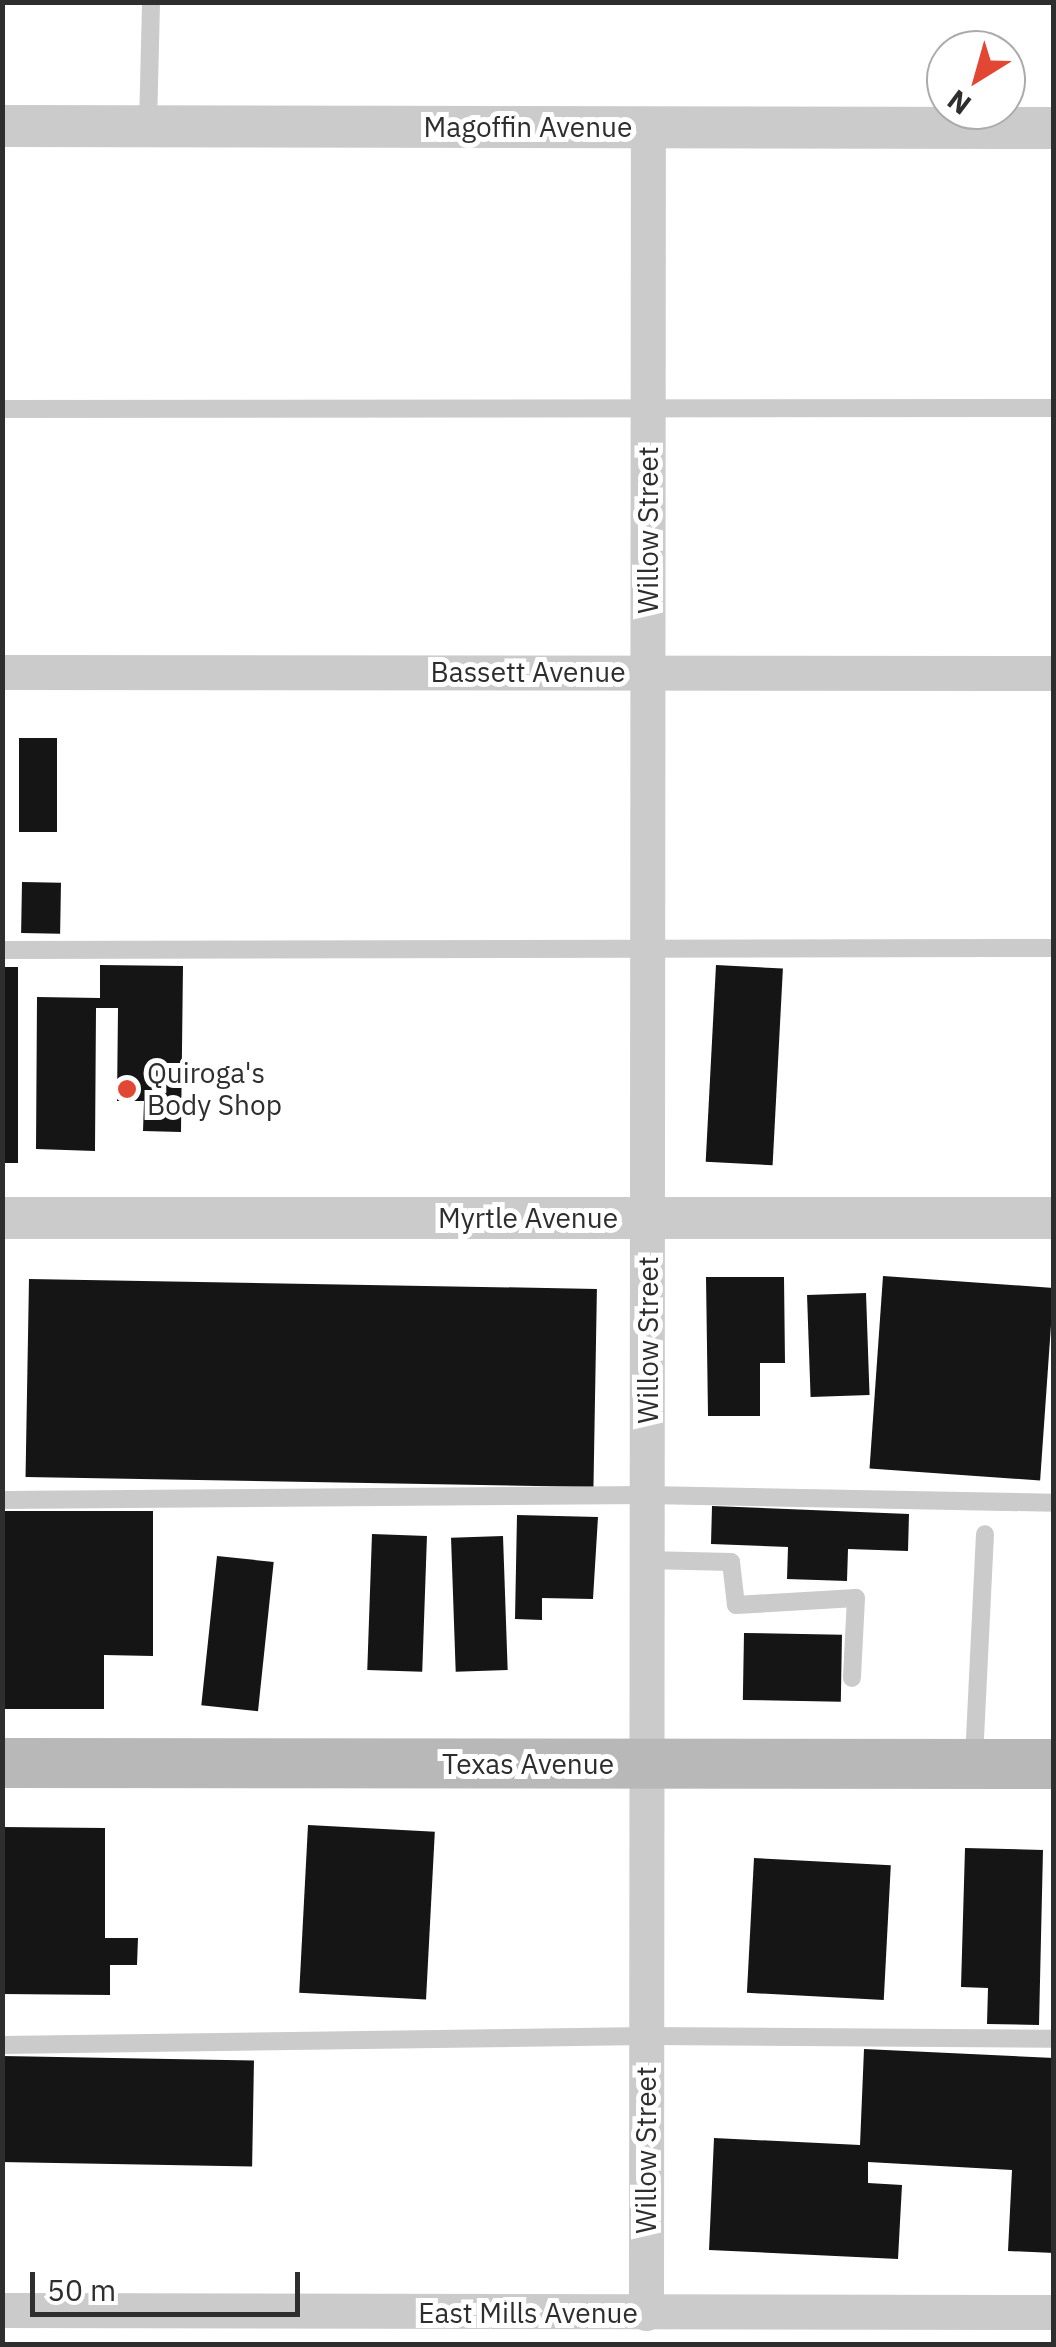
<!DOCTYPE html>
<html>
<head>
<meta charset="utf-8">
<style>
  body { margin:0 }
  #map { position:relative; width:1056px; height:2347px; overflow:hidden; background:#fff; font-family:"IBM Plex Sans",sans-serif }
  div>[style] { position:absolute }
  .building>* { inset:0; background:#151515; transform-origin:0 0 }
  .service>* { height:18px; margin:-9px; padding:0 9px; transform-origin:9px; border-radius:9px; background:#cbcbcb }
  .minor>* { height:35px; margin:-17.5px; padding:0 17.5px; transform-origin:17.5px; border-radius:17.5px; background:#cbcbcb }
  .tertiary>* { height:42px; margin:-21px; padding:0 21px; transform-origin:21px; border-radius:21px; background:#cbcbcb }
  .secondary>* { height:50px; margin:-25px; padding:0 25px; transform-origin:25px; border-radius:25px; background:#b8b8b8 }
  .dots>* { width:28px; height:28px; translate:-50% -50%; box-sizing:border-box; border:5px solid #fff; border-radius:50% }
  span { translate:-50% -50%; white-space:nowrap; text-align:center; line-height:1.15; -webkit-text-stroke:10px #fff; paint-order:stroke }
  .street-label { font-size:28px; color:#2e2e2e }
  .poi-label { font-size:28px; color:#2e2e2e }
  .left { translate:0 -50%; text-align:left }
  .frame { position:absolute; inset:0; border:5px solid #2e2e2e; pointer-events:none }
  .north { position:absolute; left:926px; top:30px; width:100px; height:100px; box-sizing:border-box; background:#fff; border:2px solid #ababab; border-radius:50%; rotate:217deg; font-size:28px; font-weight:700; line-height:40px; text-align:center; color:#2e2e2e }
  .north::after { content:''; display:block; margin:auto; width:35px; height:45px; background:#e24733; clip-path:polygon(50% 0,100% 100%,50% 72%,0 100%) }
  .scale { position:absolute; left:30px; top:2272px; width:270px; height:45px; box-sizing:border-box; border:5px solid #2e2e2e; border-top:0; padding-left:12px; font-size:30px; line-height:35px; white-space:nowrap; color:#2e2e2e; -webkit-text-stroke:8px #fff; paint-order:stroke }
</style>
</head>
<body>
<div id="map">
  <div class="building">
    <i style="left:19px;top:738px;width:38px;height:94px"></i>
    <i style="left:22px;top:882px;width:39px;height:51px;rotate:1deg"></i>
    <i style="clip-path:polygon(100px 965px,183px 966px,181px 1132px,143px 1131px,144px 1101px,117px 1101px,118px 1008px,96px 1008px,95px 1151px,36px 1149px,37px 997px,100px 998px)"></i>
    <i style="left:716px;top:965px;width:67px;height:197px;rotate:3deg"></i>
    <i style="left:2px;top:967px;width:16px;height:196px"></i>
    <i style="left:883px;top:1276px;width:171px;height:193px;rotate:4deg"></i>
    <i style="clip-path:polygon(706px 1277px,784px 1277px,785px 1363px,760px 1363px,760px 1416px,708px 1416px)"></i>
    <i style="left:29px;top:1279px;width:568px;height:198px;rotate:1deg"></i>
    <i style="left:866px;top:1293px;width:102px;height:59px;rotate:88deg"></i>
    <i style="clip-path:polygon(712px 1506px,909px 1514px,908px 1551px,848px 1549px,847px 1581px,787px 1579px,788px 1547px,711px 1544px)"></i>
    <i style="clip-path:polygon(2px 1511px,153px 1511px,153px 1656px,104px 1655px,104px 1709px,2px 1709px)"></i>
    <i style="clip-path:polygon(517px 1515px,598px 1517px,593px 1599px,542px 1598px,542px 1620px,515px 1619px)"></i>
    <i style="left:372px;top:1534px;width:55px;height:136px;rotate:2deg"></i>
    <i style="left:503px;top:1536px;width:134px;height:52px;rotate:88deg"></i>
    <i style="left:217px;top:1556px;width:57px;height:150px;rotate:6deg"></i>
    <i style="left:744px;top:1633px;width:98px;height:67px;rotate:1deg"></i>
    <i style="left:308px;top:1825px;width:127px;height:168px;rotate:3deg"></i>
    <i style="clip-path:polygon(2px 1827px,105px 1828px,105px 1938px,138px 1938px,137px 1965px,110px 1965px,110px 1995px,2px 1994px)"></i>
    <i style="clip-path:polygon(965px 1848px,1043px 1850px,1039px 2025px,987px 2024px,988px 1988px,961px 1987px)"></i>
    <i style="left:754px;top:1858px;width:137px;height:135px;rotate:3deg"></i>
    <i style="clip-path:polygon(864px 2049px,1054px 2058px,1054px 2253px,1008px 2251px,1012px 2170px,868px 2162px,868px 2183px,902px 2185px,898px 2259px,709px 2250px,714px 2138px,860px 2145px)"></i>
    <i style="left:2px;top:2056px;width:252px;height:106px;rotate:1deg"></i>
  </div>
  <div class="service">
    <i style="left:148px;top:126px;width:124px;rotate:-88.6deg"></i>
    <i style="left:2px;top:409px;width:1052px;rotate:-0.05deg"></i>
    <i style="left:2px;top:950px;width:1052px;rotate:-0.11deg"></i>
    <i style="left:2px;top:1500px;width:645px;rotate:-0.44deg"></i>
    <i style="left:647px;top:1495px;width:407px;rotate:1.1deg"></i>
    <i style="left:647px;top:1560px;width:84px;rotate:1.4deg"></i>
    <i style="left:731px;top:1562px;width:43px;rotate:83.4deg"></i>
    <i style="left:736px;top:1605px;width:120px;rotate:-3.3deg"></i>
    <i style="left:856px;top:1598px;width:80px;rotate:92.9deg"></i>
    <i style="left:974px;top:1759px;width:225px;rotate:-87.2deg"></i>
    <i style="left:2px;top:2045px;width:644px;rotate:-0.8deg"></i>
    <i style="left:646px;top:2036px;width:408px;rotate:0.4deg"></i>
  </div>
  <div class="minor">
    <i style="left:2px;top:672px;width:1052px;rotate:0.05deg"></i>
    <i style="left:2px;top:2310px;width:1052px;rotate:0.11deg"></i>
    <i style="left:646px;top:2313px;width:2186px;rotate:-89.95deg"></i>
  </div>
  <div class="tertiary">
    <i style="left:2px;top:126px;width:1052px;rotate:0.11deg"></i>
    <i style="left:2px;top:1218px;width:1052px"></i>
  </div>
  <div class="secondary">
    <i style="left:2px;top:1763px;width:1052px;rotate:0.05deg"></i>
  </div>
  <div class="dots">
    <i style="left:127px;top:1089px;background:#e24733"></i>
  </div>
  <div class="street-label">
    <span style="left:528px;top:127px">Magoffin Avenue</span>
    <span style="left:648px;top:530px;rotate:-90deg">Willow Street</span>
    <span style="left:528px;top:672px">Bassett Avenue</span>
    <span style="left:528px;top:1218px">Myrtle Avenue</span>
    <span style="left:648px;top:1340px;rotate:-90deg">Willow Street</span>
    <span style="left:528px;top:1764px">Texas Avenue</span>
    <span style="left:646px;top:2150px;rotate:-90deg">Willow Street</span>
    <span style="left:528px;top:2313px">East Mills Avenue</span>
  </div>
  <div class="poi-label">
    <span class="left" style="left:147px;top:1089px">Quiroga's<br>Body Shop</span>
  </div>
  <div class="frame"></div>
  <div class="north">N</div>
  <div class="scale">50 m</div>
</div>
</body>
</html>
